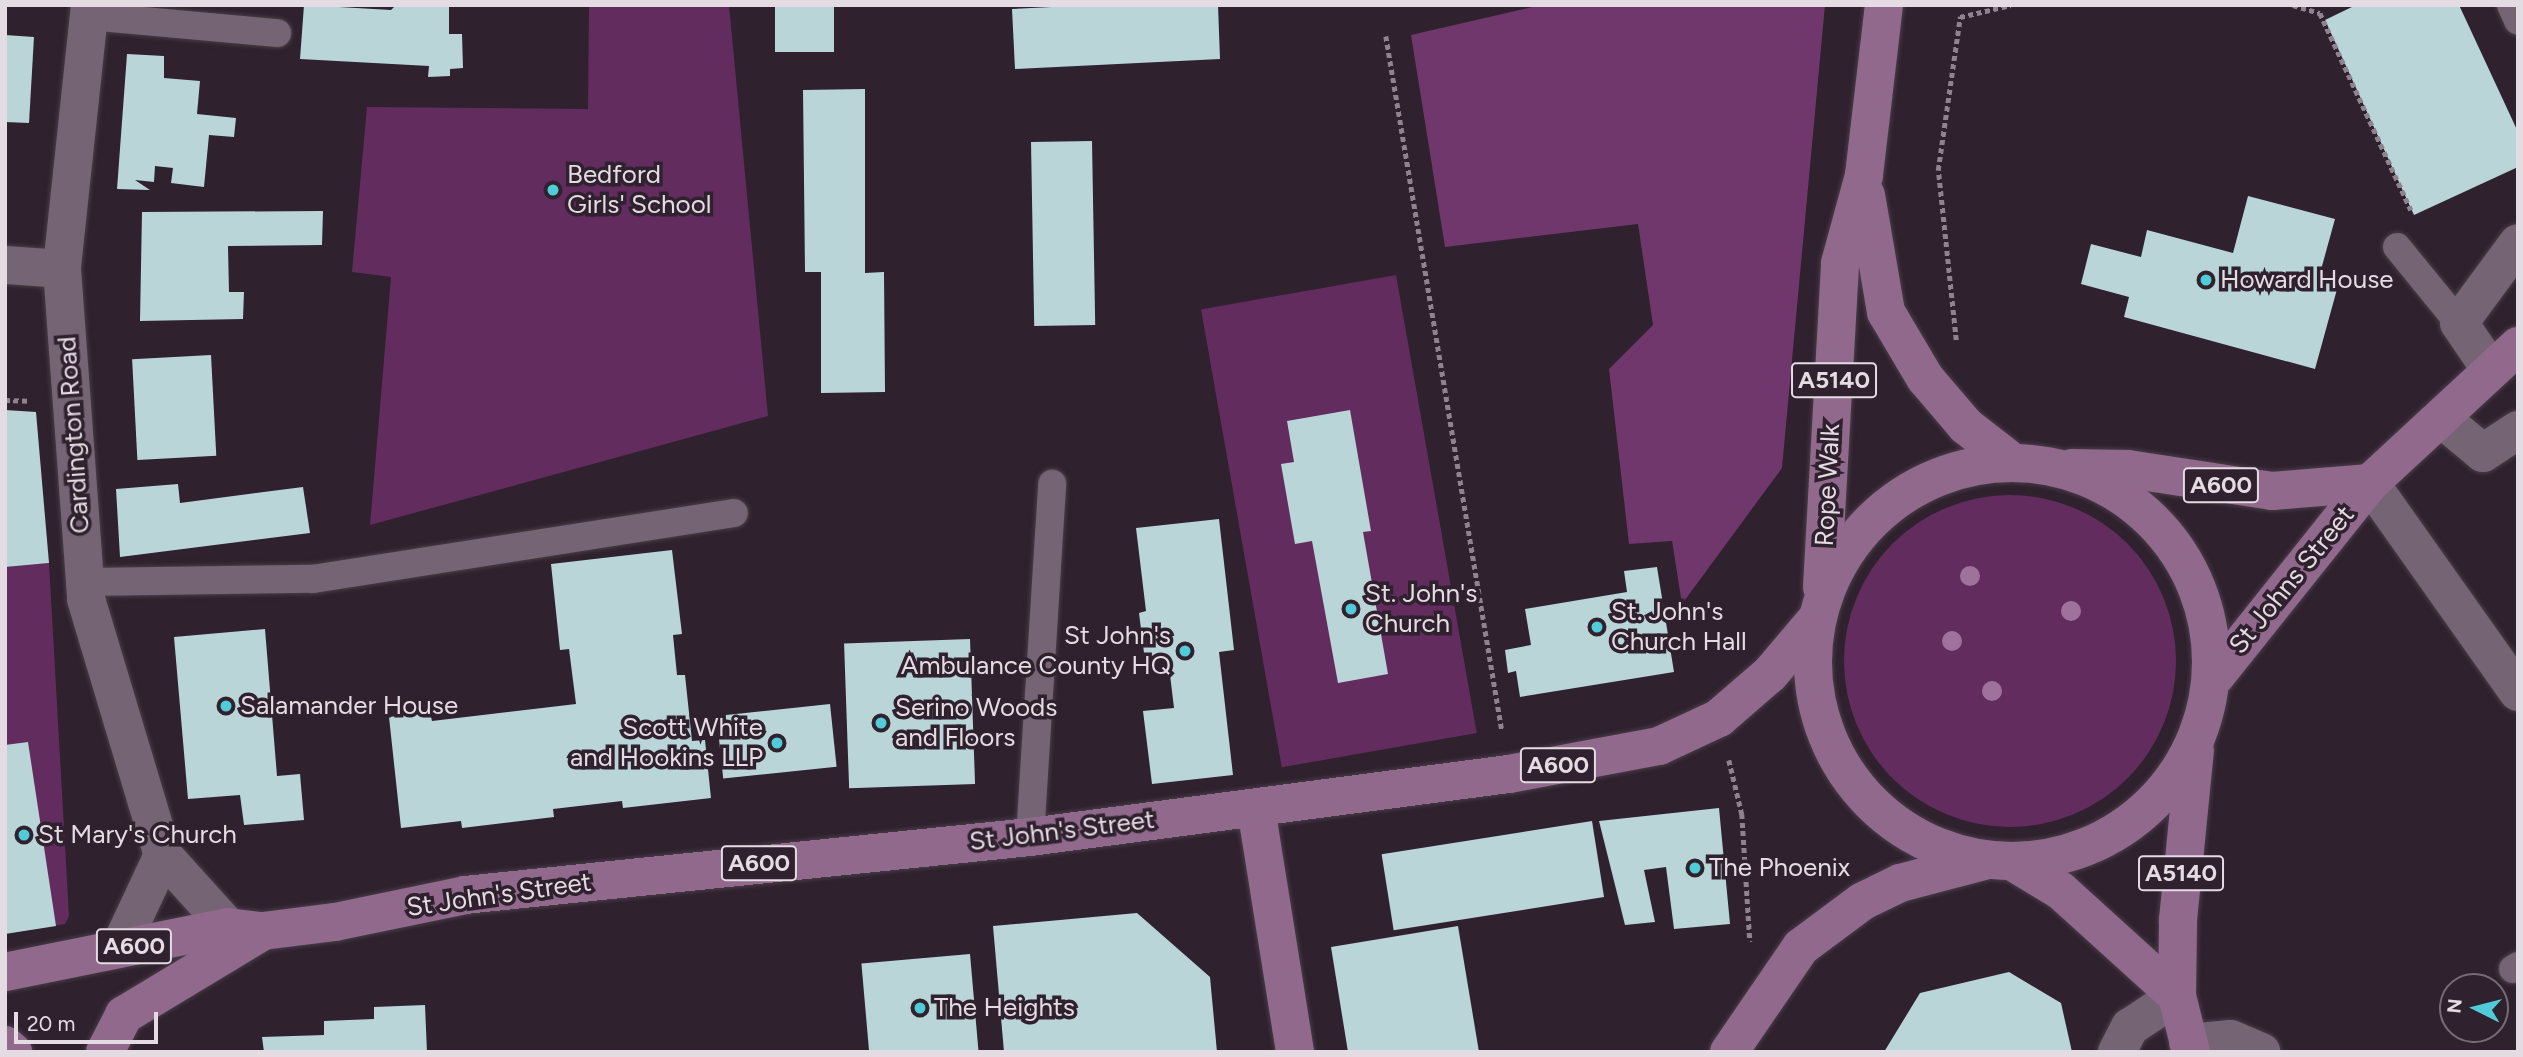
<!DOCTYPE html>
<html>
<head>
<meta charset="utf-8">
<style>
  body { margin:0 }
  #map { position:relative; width:2523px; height:1057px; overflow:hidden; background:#2f212e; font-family:Figtree,sans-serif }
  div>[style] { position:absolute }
  .green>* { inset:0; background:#632c5f; transform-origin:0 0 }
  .round { border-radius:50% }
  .forest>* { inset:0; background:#6f376b }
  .building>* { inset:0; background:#b9d5d8; transform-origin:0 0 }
  .path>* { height:4.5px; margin-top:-2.25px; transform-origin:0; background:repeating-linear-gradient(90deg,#8f838e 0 5px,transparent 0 8.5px) }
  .roads { filter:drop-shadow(0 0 2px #483d47) drop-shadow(0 0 2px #483d47) }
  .lane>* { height:28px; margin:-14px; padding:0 14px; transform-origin:14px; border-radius:14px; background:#756473 }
  .street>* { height:38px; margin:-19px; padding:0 19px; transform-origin:19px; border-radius:19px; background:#756473 }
  .primary>* { height:38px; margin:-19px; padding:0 19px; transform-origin:19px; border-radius:19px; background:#90698d }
  .primary>.ring { margin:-19px; padding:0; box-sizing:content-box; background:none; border:38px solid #90698d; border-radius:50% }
  .trees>* { width:20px; height:20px; margin:-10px; border-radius:50%; background:#9e729a }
  .dots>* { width:19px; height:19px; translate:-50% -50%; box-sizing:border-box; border:4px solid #2f212e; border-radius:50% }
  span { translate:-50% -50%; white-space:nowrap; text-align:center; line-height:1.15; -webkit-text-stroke:7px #2f212e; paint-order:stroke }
  .shield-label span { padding:2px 5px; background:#2f212e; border:2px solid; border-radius:5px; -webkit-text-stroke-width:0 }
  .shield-label { font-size:24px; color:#e4dbe3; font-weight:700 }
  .poi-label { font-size:26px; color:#e4dbe3 }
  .left { translate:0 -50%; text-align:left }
  .right { translate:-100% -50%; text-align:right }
  .street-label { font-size:26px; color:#e4dbe3 }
  .frame { position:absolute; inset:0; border:7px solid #e4dbe3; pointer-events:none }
  .north { position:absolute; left:2439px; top:973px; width:70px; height:70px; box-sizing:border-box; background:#2f212e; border:2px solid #776b76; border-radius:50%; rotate:276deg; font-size:19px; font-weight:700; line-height:28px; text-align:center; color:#e4dbe3 }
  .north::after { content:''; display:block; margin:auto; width:24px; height:32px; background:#52cbd8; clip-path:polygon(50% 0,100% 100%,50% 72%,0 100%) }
  .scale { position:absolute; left:14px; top:1012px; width:144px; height:32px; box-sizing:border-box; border:4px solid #e4dbe3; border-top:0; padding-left:9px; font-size:21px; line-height:24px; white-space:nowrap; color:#e4dbe3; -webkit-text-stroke:5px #2f212e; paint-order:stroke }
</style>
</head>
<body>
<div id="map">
  <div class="green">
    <i style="clip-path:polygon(589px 5px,729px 5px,768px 416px,370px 525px,391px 277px,352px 272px,367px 107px,588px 109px)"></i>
    <i style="left:1396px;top:275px;width:465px;height:198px;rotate:80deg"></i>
    <i class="round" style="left:1844px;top:495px;width:332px;height:332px"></i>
    <i style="clip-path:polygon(49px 563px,69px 916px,65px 924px,5px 934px,5px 567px)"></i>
  </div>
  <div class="forest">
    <i style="clip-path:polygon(1541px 5px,1825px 5px,1782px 468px,1682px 604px,1672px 541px,1629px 544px,1609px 369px,1653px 325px,1638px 224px,1445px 247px,1411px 35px)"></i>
  </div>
  <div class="building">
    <i style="clip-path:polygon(304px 5px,391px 10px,396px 5px,449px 5px,449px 34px,462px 34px,463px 68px,450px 69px,450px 76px,428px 77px,429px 66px,300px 59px)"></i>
    <i style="left:775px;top:5px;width:59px;height:47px"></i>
    <i style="clip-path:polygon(1093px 5px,1218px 5px,1220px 59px,1015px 69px,1012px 9px)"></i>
    <i style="clip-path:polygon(2356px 5px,2459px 5px,2518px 132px,2518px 167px,2414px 215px,2325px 20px)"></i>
    <i style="clip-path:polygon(5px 35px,34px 37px,29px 123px,5px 122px)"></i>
    <i style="clip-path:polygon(127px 54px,164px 56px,164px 78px,200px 81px,197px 114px,236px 118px,234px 137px,209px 135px,204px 187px,171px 183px,173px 168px,155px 166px,154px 182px,135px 180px,150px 190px,117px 189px)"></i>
    <i style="clip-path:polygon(865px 89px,865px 273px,884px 272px,885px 392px,821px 393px,821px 272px,805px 272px,803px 90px)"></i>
    <i style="left:1092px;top:141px;width:184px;height:61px;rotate:89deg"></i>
    <i style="clip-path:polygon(2248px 196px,2335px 219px,2319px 277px,2339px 282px,2315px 369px,2124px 317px,2129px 297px,2081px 284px,2091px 244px,2141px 257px,2147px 230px,2233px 253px)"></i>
    <i style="clip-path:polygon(323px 211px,322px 245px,228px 246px,229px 292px,244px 292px,243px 319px,140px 321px,142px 212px)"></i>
    <i style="left:211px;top:355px;width:101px;height:79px;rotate:87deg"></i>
    <i style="clip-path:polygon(5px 410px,36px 412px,49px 563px,5px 567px)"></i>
    <i style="clip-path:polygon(1350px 410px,1371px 531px,1363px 532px,1388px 674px,1338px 683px,1312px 541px,1295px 544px,1281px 464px,1294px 462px,1287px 421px)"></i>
    <i style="clip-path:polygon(178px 484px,180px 503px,303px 487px,310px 533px,120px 557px,116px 489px)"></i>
    <i style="clip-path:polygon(1219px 519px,1234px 650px,1219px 652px,1233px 775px,1152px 784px,1143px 711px,1174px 708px,1168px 658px,1145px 661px,1139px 613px,1146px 611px,1136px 528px)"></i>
    <i style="clip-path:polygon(672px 550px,682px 634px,673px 635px,677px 675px,685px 675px,692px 741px,705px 740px,711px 798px,623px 808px,622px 801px,553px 809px,554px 817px,462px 828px,461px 821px,401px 828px,389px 717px,430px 712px,432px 721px,576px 704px,569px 649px,560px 650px,551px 564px)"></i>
    <i style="clip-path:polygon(1657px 567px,1674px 672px,1520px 697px,1516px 671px,1508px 673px,1505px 650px,1531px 645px,1525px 609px,1627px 592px,1624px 571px)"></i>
    <i style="clip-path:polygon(265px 629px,277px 776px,300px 774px,304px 820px,244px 825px,240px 795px,188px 799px,174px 637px)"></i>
    <i style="left:970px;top:639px;width:145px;height:126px;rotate:88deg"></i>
    <i style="left:830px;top:704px;width:63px;height:114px;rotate:84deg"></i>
    <i style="clip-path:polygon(28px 742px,56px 926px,5px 934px,5px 745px)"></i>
    <i style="clip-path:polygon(1719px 808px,1730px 924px,1674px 929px,1666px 867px,1644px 870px,1655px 922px,1625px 925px,1599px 821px)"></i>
    <i style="left:1592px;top:821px;width:77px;height:213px;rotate:81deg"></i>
    <i style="clip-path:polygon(1137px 913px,1210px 977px,1217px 1052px,1004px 1052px,993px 926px)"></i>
    <i style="clip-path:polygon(1458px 926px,1479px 1052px,1348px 1052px,1331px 947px)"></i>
    <i style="left:970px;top:954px;width:98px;height:109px;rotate:85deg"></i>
    <i style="clip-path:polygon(2009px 972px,2061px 1003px,2072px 1052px,1884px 1052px,1920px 993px)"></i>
    <i style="clip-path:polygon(425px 1005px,427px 1052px,264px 1052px,262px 1037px,324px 1035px,324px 1021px,374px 1019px,374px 1007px)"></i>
  </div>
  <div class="path">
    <i style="left:2293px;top:5px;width:28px;rotate:17deg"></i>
    <i style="left:2320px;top:13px;width:217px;rotate:65.2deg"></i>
    <i style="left:1386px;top:36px;width:705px;rotate:80.52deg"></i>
    <i style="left:1956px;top:340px;width:171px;rotate:-96deg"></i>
    <i style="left:1938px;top:170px;width:155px;rotate:-81.8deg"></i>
    <i style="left:1960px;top:17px;width:52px;rotate:-13.2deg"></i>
    <i style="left:5px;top:400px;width:24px;rotate:2deg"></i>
    <i style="left:1729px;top:760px;width:56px;rotate:76.5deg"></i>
    <i style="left:1742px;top:814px;width:128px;rotate:86.4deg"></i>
  </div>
  <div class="roads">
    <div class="lane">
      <i style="left:2511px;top:5px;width:17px;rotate:66deg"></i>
      <i style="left:89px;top:16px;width:189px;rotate:5.2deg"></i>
      <i style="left:2397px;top:247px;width:98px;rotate:50.8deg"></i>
      <i style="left:84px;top:582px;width:229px;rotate:-0.8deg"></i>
      <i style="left:313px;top:579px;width:426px;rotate:-8.9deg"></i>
      <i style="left:1030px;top:837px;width:354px;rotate:-86.4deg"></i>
      <i style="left:2513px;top:969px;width:6px;rotate:-31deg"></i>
    </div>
    <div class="street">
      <i style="left:90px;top:5px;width:265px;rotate:96.1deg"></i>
      <i style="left:62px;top:269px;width:331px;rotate:85.8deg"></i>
      <i style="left:86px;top:599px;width:267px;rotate:73.3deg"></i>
      <i style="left:5px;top:265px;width:57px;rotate:4deg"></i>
      <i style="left:2491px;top:370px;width:57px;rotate:-124.2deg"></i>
      <i style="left:2459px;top:323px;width:99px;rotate:-53.6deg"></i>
      <i style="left:2442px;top:419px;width:53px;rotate:39.7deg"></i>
      <i style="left:2483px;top:453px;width:42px;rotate:-33.3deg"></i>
      <i style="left:2370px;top:483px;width:256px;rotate:54.7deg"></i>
      <i style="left:119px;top:949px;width:104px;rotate:-64.9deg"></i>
      <i style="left:163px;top:855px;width:97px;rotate:47.9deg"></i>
      <i style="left:2188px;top:1043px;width:43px;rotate:-5.3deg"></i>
      <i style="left:2231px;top:1039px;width:33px;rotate:23deg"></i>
      <i style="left:2117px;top:1052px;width:28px;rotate:-63deg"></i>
      <i style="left:2130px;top:1027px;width:56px;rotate:-33.4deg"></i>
    </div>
    <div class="primary">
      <i style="left:1866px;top:195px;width:119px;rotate:80.3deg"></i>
      <i style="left:1886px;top:312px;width:77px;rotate:59.4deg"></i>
      <i style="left:1925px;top:378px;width:63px;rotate:49.5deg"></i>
      <i style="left:1966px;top:426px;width:51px;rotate:37.8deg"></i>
      <i class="ring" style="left:1813px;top:463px;width:360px;height:360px"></i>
      <i style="left:2072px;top:468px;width:56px;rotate:1deg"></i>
      <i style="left:2128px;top:469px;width:146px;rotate:8.7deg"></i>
      <i style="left:2272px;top:491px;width:98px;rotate:-4.7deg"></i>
      <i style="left:1822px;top:587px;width:324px;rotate:-86.8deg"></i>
      <i style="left:1840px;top:263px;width:91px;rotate:-74.7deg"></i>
      <i style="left:1864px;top:175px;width:171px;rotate:-83.3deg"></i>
      <i style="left:2215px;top:677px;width:248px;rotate:-51.4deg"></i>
      <i style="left:2370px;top:483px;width:202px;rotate:-42.8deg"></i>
      <i style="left:1256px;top:808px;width:247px;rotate:80.9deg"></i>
      <i style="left:2013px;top:862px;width:56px;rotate:31.1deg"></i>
      <i style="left:2061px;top:891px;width:156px;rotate:42.2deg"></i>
      <i style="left:5px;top:972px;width:227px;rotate:-11.4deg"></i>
      <i style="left:228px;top:927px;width:35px;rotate:7deg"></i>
      <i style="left:263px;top:931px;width:73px;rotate:-7.1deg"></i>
      <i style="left:335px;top:922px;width:133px;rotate:-11.7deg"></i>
      <i style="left:465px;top:895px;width:568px;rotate:-5.86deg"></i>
      <i style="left:1030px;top:837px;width:483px;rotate:-7.5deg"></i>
      <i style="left:1509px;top:774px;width:153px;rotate:-10.6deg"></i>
      <i style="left:1659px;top:746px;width:66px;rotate:-25deg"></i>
      <i style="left:1719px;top:718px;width:67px;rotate:-40.8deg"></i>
      <i style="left:1770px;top:674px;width:70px;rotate:-49.7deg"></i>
      <i style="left:5px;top:1045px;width:11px;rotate:41deg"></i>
      <i style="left:105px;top:1052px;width:42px;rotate:-62.8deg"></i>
      <i style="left:124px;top:1015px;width:162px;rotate:-31.1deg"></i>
      <i style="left:1729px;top:1052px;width:127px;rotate:-55.6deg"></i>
      <i style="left:1801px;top:947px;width:77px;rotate:-36.6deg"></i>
      <i style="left:1863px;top:901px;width:41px;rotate:-25.9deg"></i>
      <i style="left:1900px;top:883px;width:87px;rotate:-14.7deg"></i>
      <i style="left:2191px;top:1052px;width:58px;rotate:-104deg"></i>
      <i style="left:2177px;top:996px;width:76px;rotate:-89.2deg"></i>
      <i style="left:2178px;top:920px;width:171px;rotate:-84.3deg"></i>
    </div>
  </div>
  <div class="trees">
    <i style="left:1970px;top:576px"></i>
    <i style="left:2071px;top:611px"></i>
    <i style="left:1952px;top:641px"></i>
    <i style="left:1992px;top:691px"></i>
  </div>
  <div class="dots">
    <i style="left:553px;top:190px;background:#52cbd8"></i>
    <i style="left:2206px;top:280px;background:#52cbd8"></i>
    <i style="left:1351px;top:609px;background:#52cbd8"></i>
    <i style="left:1597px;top:627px;background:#52cbd8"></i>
    <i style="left:1185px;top:651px;background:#52cbd8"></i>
    <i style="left:226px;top:706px;background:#52cbd8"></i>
    <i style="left:881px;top:723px;background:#52cbd8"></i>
    <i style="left:777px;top:743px;background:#52cbd8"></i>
    <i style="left:24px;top:835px;background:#52cbd8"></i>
    <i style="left:1695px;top:868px;background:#52cbd8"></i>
    <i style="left:920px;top:1008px;background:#52cbd8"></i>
  </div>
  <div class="shield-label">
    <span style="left:1834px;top:380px">A5140</span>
    <span style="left:2221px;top:485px">A600</span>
    <span style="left:1558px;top:765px">A600</span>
    <span style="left:759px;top:863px">A600</span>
    <span style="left:2181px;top:873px">A5140</span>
    <span style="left:134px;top:946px">A600</span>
  </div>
  <div class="poi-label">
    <span class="left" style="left:567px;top:190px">Bedford<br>Girls' School</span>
    <span class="left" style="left:2220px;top:280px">Howard House</span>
    <span class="left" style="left:1365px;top:609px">St. John's<br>Church</span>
    <span class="left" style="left:1611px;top:627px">St. John's<br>Church Hall</span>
    <span class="right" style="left:1171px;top:651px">St John's<br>Ambulance County HQ</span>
    <span class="left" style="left:240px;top:706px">Salamander House</span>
    <span class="left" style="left:895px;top:723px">Serino Woods<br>and Floors</span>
    <span class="right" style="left:763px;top:743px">Scott White<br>and Hookins LLP</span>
    <span class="left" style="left:38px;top:835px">St Mary's Church</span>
    <span class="left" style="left:1709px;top:868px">The Phoenix</span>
    <span class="left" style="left:934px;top:1008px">The Heights</span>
  </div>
  <div class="street-label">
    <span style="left:74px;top:435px;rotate:-94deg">Cardington Road</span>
    <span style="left:1828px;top:485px;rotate:-87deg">Rope Walk</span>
    <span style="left:2292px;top:580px;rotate:-51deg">St Johns Street</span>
    <span style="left:1062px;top:831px;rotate:-7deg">St John's Street</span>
    <span style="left:499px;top:895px;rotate:-8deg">St John's Street</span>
  </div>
  <div class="frame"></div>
  <div class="north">N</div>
  <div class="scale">20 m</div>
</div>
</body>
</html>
